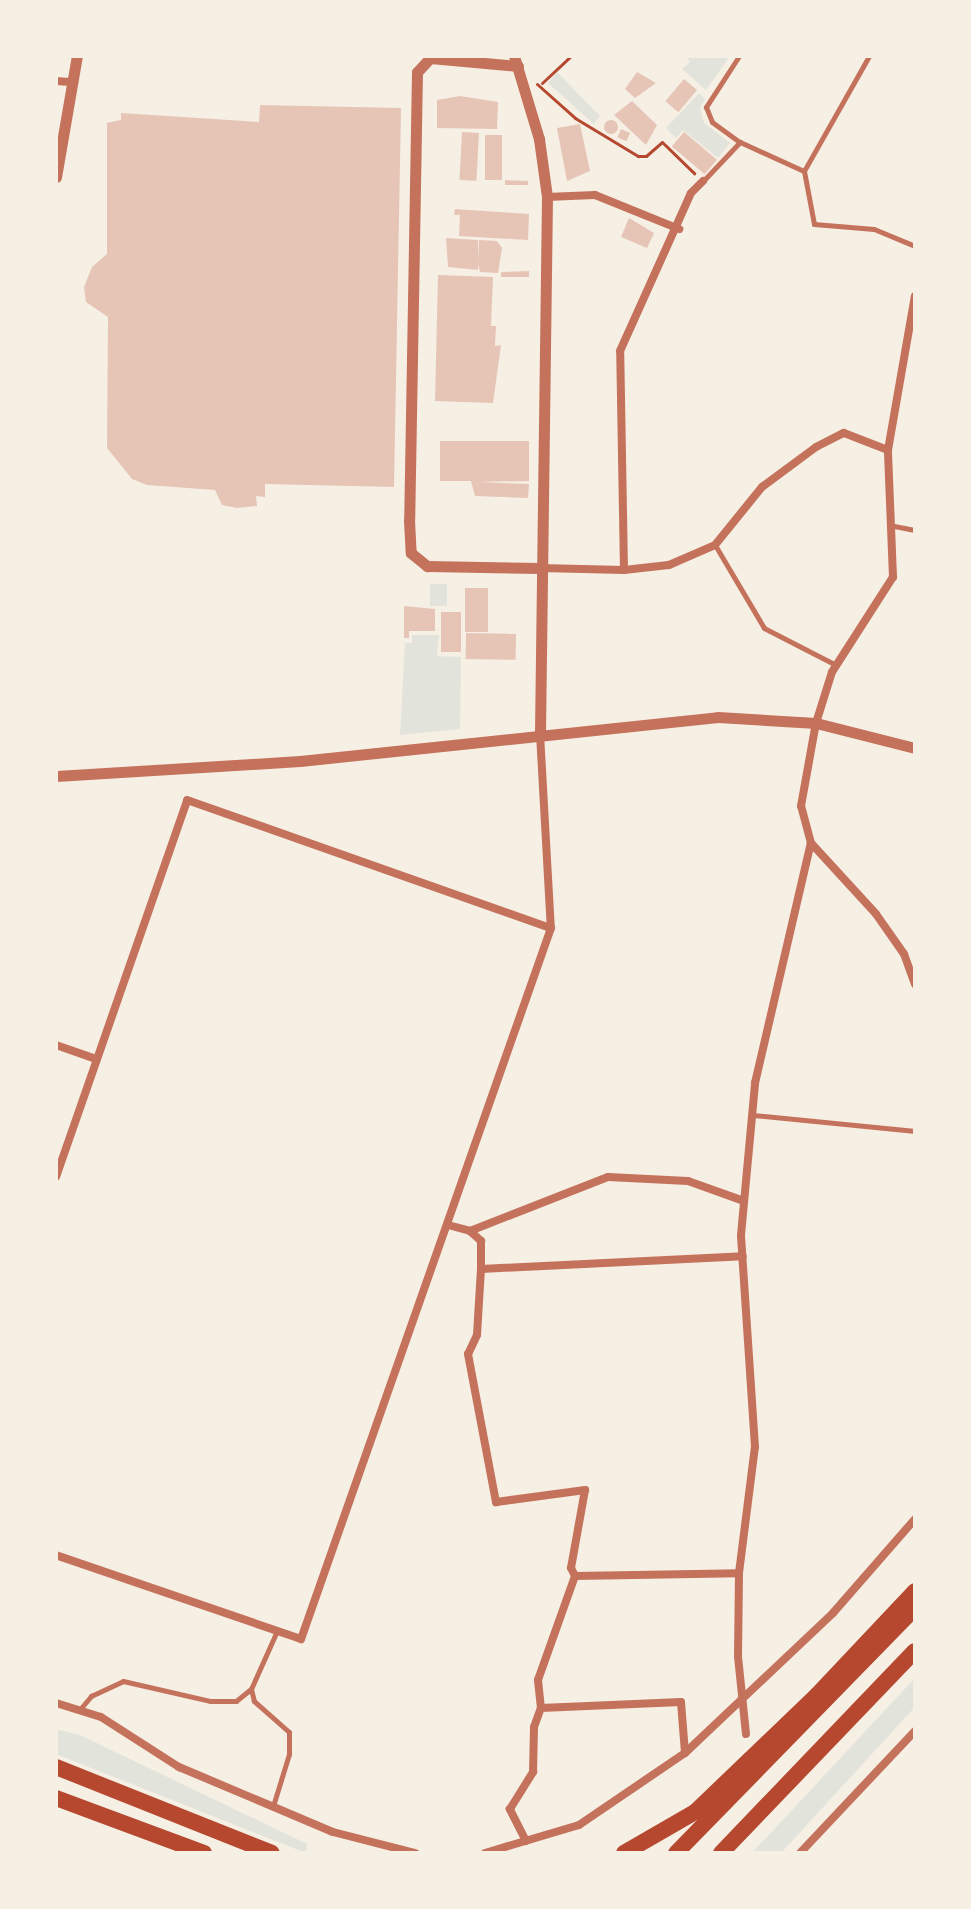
<!DOCTYPE html>
<html>
<head>
<meta charset="utf-8">
<style>
  body { margin:0 }
  #map { position:relative; width:971px; height:1909px; overflow:hidden; background:#f6efe4; font-family:"Nunito Sans",sans-serif }
  div>[style] { position:absolute }
  .green>* { inset:0; background:#e2e4dc; transform-origin:0 0 }
  .building>* { inset:0; background:#e6c5b7; transform-origin:0 0 }
  .round { border-radius:50% }
  .path>* { height:3px; margin:-1.5px; padding:0 1.5px; transform-origin:1.5px; border-radius:1.5px; background:#b5482f }
  .service>* { height:5px; margin:-2.5px; padding:0 2.5px; transform-origin:2.5px; border-radius:2.5px; background:#c5725c }
  .minor>* { height:8px; margin:-4px; padding:0 4px; transform-origin:4px; border-radius:4px; background:#c5725c }
  .tertiary>* { height:11px; margin:-5.5px; padding:0 5.5px; transform-origin:5.5px; border-radius:5.5px; background:#c5725c }
  .motorway>* { height:16px; margin:-8px; padding:0 8px; transform-origin:8px; border-radius:8px; background:#b5482f }
  span { translate:-50% -50%; white-space:nowrap; text-align:center; line-height:1.15; -webkit-text-stroke:6px #f6efe4; paint-order:stroke }
  .frame { position:absolute; inset:0; border:58px solid #f6efe4; pointer-events:none }
</style>
</head>
<body>
<div id="map">
  <div class="green">
    <i style="clip-path:polygon(686px 56px,730px 56px,706px 90px,682px 69px,690px 62px)"></i>
    <i style="clip-path:polygon(557px 72px,600px 116px,594px 124px,548px 83px)"></i>
    <i style="clip-path:polygon(699px 93px,705px 99px,700px 108px,704px 123px,730px 143px,718px 158px,683px 130px,676px 138px,666px 128px)"></i>
    <i style="left:430px;top:584px;width:17px;height:22px"></i>
    <i style="clip-path:polygon(412px 635px,439px 635px,437px 656px,461px 657px,460px 729px,400px 735px,405px 643px,412px 643px)"></i>
    <i style="clip-path:polygon(915px 1678px,915px 1707px,781px 1853px,752px 1853px)"></i>
    <i style="clip-path:polygon(56px 1729px,82px 1736px,307px 1844px,306px 1853px,56px 1754px)"></i>
  </div>
  <div class="building">
    <i style="clip-path:polygon(637px 72px,656px 83px,635px 98px,625px 89px)"></i>
    <i style="left:684px;top:79px;width:17px;height:29px;rotate:40deg"></i>
    <i style="clip-path:polygon(460px 96px,498px 102px,497px 129px,437px 128px,437px 100px)"></i>
    <i style="clip-path:polygon(632px 101px,657px 125px,646px 145px,614px 115px)"></i>
    <i style="clip-path:polygon(260px 105px,401px 108px,394px 487px,265px 484px,265px 497px,256px 496px,257px 506px,237px 508px,222px 505px,215px 490px,147px 485px,132px 479px,107px 448px,108px 317px,86px 302px,84px 287px,92px 267px,107px 254px,107px 123px,121px 120px,121px 113px,259px 122px)"></i>
    <i class="round" style="left:604px;top:120px;width:14px;height:14px"></i>
    <i style="clip-path:polygon(580px 124px,590px 171px,567px 181px,557px 128px)"></i>
    <i style="left:621px;top:129px;width:10px;height:9px;rotate:24deg"></i>
    <i style="left:462px;top:132px;width:17px;height:48px;rotate:3deg"></i>
    <i style="left:684px;top:132px;width:43px;height:19px;rotate:40deg"></i>
    <i style="left:485px;top:135px;width:17px;height:45px"></i>
    <i style="clip-path:polygon(505px 180px,528px 181px,528px 185px,505px 185px)"></i>
    <i style="clip-path:polygon(455px 209px,529px 214px,528px 240px,459px 236px,460px 215px,454px 215px)"></i>
    <i style="clip-path:polygon(629px 218px,654px 233px,647px 248px,621px 237px)"></i>
    <i style="clip-path:polygon(446px 238px,478px 240px,478px 262px,479px 240px,497px 241px,502px 248px,498px 273px,480px 272px,478px 264px,478px 270px,448px 267px)"></i>
    <i style="clip-path:polygon(529px 271px,529px 277px,501px 277px,501px 272px)"></i>
    <i style="clip-path:polygon(438px 275px,493px 277px,491px 326px,496px 326px,495px 346px,501px 345px,493px 403px,435px 401px)"></i>
    <i style="clip-path:polygon(440px 441px,529px 441px,529px 481px,477px 482px,529px 484px,528px 498px,475px 496px,471px 481px,440px 481px)"></i>
    <i style="left:465px;top:588px;width:23px;height:44px"></i>
    <i style="clip-path:polygon(404px 606px,435px 609px,435px 631px,409px 631px,409px 638px,404px 638px)"></i>
    <i style="left:441px;top:612px;width:20px;height:40px"></i>
    <i style="left:466px;top:633px;width:50px;height:26px;rotate:1deg"></i>
  </div>
  <div class="path">
    <i style="left:542px;top:83px;width:40px;rotate:-43deg"></i>
    <i style="left:537px;top:84px;width:51px;rotate:41.8deg"></i>
    <i style="left:575px;top:118px;width:74px;rotate:31.1deg"></i>
    <i style="left:638px;top:156px;width:8px"></i>
    <i style="left:646px;top:156px;width:21px;rotate:-41deg"></i>
    <i style="left:662px;top:142px;width:45px;rotate:44.1deg"></i>
  </div>
  <div class="service">
    <i style="left:739px;top:56px;width:61px;rotate:122.9deg"></i>
    <i style="left:706px;top:107px;width:16px;rotate:68deg"></i>
    <i style="left:712px;top:122px;width:34px;rotate:36deg"></i>
    <i style="left:740px;top:142px;width:70px;rotate:24.4deg"></i>
    <i style="left:869px;top:56px;width:132px;rotate:119.5deg"></i>
    <i style="left:804px;top:171px;width:54px;rotate:79.3deg"></i>
    <i style="left:814px;top:224px;width:60px;rotate:4.8deg"></i>
    <i style="left:874px;top:229px;width:44px;rotate:22.5deg"></i>
    <i style="left:703px;top:181px;width:54px;rotate:-46.5deg"></i>
    <i style="left:894px;top:526px;width:21px;rotate:11deg"></i>
    <i style="left:715px;top:545px;width:96px;rotate:59.4deg"></i>
    <i style="left:764px;top:628px;width:81px;rotate:27.2deg"></i>
    <i style="left:753px;top:1115px;width:163px;rotate:5.6deg"></i>
    <i style="left:81px;top:1708px;width:16px;rotate:-50deg"></i>
    <i style="left:91px;top:1696px;width:35px;rotate:-25deg"></i>
    <i style="left:123px;top:1681px;width:89px;rotate:12.9deg"></i>
    <i style="left:210px;top:1701px;width:26px"></i>
    <i style="left:236px;top:1701px;width:19px;rotate:-39deg"></i>
    <i style="left:273px;top:1806px;width:54px;rotate:-72.9deg"></i>
    <i style="left:289px;top:1754px;width:22px;rotate:-90deg"></i>
    <i style="left:289px;top:1732px;width:47px;rotate:-138.5deg"></i>
    <i style="left:254px;top:1701px;width:12px;rotate:-104deg"></i>
    <i style="left:251px;top:1689px;width:64px;rotate:-65.9deg"></i>
  </div>
  <div class="minor">
    <i style="left:56px;top:81px;width:14px;rotate:4deg"></i>
    <i style="left:547px;top:197px;width:48px;rotate:-2.4deg"></i>
    <i style="left:595px;top:195px;width:91px;rotate:22deg"></i>
    <i style="left:540px;top:568px;width:84px;rotate:1.4deg"></i>
    <i style="left:624px;top:570px;width:45px;rotate:-6.3deg"></i>
    <i style="left:669px;top:565px;width:50px;rotate:-23.5deg"></i>
    <i style="left:715px;top:545px;width:75px;rotate:-51deg"></i>
    <i style="left:762px;top:487px;width:67px;rotate:-36.5deg"></i>
    <i style="left:816px;top:447px;width:31px;rotate:-27deg"></i>
    <i style="left:844px;top:433px;width:47px;rotate:21.1deg"></i>
    <i style="left:624px;top:570px;width:219px;rotate:-91deg"></i>
    <i style="left:620px;top:351px;width:173px;rotate:-65.8deg"></i>
    <i style="left:691px;top:193px;width:17px;rotate:-45deg"></i>
    <i style="left:540px;top:734px;width:194px;rotate:86.8deg"></i>
    <i style="left:811px;top:843px;width:96px;rotate:47.5deg"></i>
    <i style="left:876px;top:914px;width:49px;rotate:55deg"></i>
    <i style="left:904px;top:954px;width:32px;rotate:70deg"></i>
    <i style="left:56px;top:1045px;width:42px;rotate:19.3deg"></i>
    <i style="left:56px;top:1177px;width:399px;rotate:-70.8deg"></i>
    <i style="left:187px;top:800px;width:386px;rotate:19.4deg"></i>
    <i style="left:551px;top:928px;width:754px;rotate:109.37deg"></i>
    <i style="left:301px;top:1639px;width:259px;rotate:-161.1deg"></i>
    <i style="left:448px;top:1225px;width:23px;rotate:15deg"></i>
    <i style="left:470px;top:1231px;width:148px;rotate:-21.4deg"></i>
    <i style="left:608px;top:1177px;width:80px;rotate:2.9deg"></i>
    <i style="left:688px;top:1181px;width:59px;rotate:19.7deg"></i>
    <i style="left:470px;top:1231px;width:15px;rotate:42deg"></i>
    <i style="left:481px;top:1241px;width:28px;rotate:90deg"></i>
    <i style="left:481px;top:1269px;width:66px;rotate:93.5deg"></i>
    <i style="left:477px;top:1335px;width:21px;rotate:115deg"></i>
    <i style="left:468px;top:1354px;width:151px;rotate:79.3deg"></i>
    <i style="left:496px;top:1502px;width:90px;rotate:-7.7deg"></i>
    <i style="left:585px;top:1490px;width:79px;rotate:100.2deg"></i>
    <i style="left:571px;top:1568px;width:9px;rotate:63deg"></i>
    <i style="left:575px;top:1576px;width:110px;rotate:109.6deg"></i>
    <i style="left:538px;top:1680px;width:28px;rotate:84deg"></i>
    <i style="left:541px;top:1708px;width:140px;rotate:-2.5deg"></i>
    <i style="left:681px;top:1702px;width:51px;rotate:85.5deg"></i>
    <i style="left:481px;top:1269px;width:262px;rotate:-2.8deg"></i>
    <i style="left:575px;top:1576px;width:164px;rotate:-1deg"></i>
    <i style="left:56px;top:1703px;width:47px;rotate:17.3deg"></i>
    <i style="left:101px;top:1717px;width:93px;rotate:32.7deg"></i>
    <i style="left:179px;top:1767px;width:167px;rotate:22.9deg"></i>
    <i style="left:333px;top:1832px;width:85px;rotate:14.4deg"></i>
    <i style="left:746px;top:1734px;width:78px;rotate:-95.9deg"></i>
    <i style="left:738px;top:1656px;width:83px;rotate:-89.3deg"></i>
    <i style="left:739px;top:1573px;width:127px;rotate:-82.8deg"></i>
    <i style="left:755px;top:1447px;width:212px;rotate:-93.8deg"></i>
    <i style="left:741px;top:1235px;width:153px;rotate:-84.7deg"></i>
    <i style="left:755px;top:1083px;width:246px;rotate:-76.9deg"></i>
    <i style="left:811px;top:843px;width:38px;rotate:-105deg"></i>
    <i style="left:801px;top:806px;width:84px;rotate:-79.8deg"></i>
    <i style="left:816px;top:723px;width:53px;rotate:-72.6deg"></i>
    <i style="left:832px;top:672px;width:113px;rotate:-57.3deg"></i>
    <i style="left:893px;top:577px;width:127px;rotate:-92.3deg"></i>
    <i style="left:888px;top:450px;width:156px;rotate:-80.1deg"></i>
    <i style="left:526px;top:1841px;width:36px;rotate:-117deg"></i>
    <i style="left:510px;top:1809px;width:44px;rotate:-58.1deg"></i>
    <i style="left:533px;top:1772px;width:45px;rotate:-88.7deg"></i>
    <i style="left:534px;top:1727px;width:20px;rotate:-70deg"></i>
    <i style="left:485px;top:1853px;width:98px;rotate:-16.6deg"></i>
    <i style="left:579px;top:1825px;width:128px;rotate:-34.2deg"></i>
    <i style="left:685px;top:1753px;width:204px;rotate:-43.4deg"></i>
    <i style="left:833px;top:1613px;width:125px;rotate:-48.9deg"></i>
    <i style="left:800px;top:1853px;width:168px;rotate:-46.7deg"></i>
  </div>
  <div class="tertiary">
    <i style="left:514px;top:56px;width:87px;rotate:73.2deg"></i>
    <i style="left:539px;top:139px;width:59px;rotate:82.1deg"></i>
    <i style="left:547px;top:197px;width:537px;rotate:90.75deg"></i>
    <i style="left:518px;top:66px;width:88px;rotate:-174.8deg"></i>
    <i style="left:430px;top:58px;width:19px;rotate:133deg"></i>
    <i style="left:417px;top:72px;width:448px;rotate:91deg"></i>
    <i style="left:409px;top:520px;width:33px;rotate:87deg"></i>
    <i style="left:411px;top:553px;width:21px;rotate:39deg"></i>
    <i style="left:427px;top:566px;width:113px;rotate:1deg"></i>
    <i style="left:56px;top:177px;width:123px;rotate:-80.2deg"></i>
    <i style="left:56px;top:776px;width:244px;rotate:-3.5deg"></i>
    <i style="left:300px;top:761px;width:420px;rotate:-6deg"></i>
    <i style="left:718px;top:717px;width:98px;rotate:3.5deg"></i>
    <i style="left:816px;top:723px;width:102px;rotate:14.2deg"></i>
  </div>
  <div class="motorway">
    <i style="left:56px;top:1767px;width:232px;rotate:21.7deg"></i>
    <i style="left:56px;top:1798px;width:158px;rotate:20.4deg"></i>
    <i style="left:624px;top:1853px;width:82px;rotate:-30deg"></i>
    <i style="left:695px;top:1812px;width:169px;rotate:-43.8deg"></i>
    <i style="left:817px;top:1695px;width:143px;rotate:-46.7deg"></i>
    <i style="left:676px;top:1853px;width:342px;rotate:-45.7deg"></i>
    <i style="left:721px;top:1853px;width:280px;rotate:-46.2deg"></i>
  </div>
  <div class="frame"></div>
</div>
</body>
</html>
